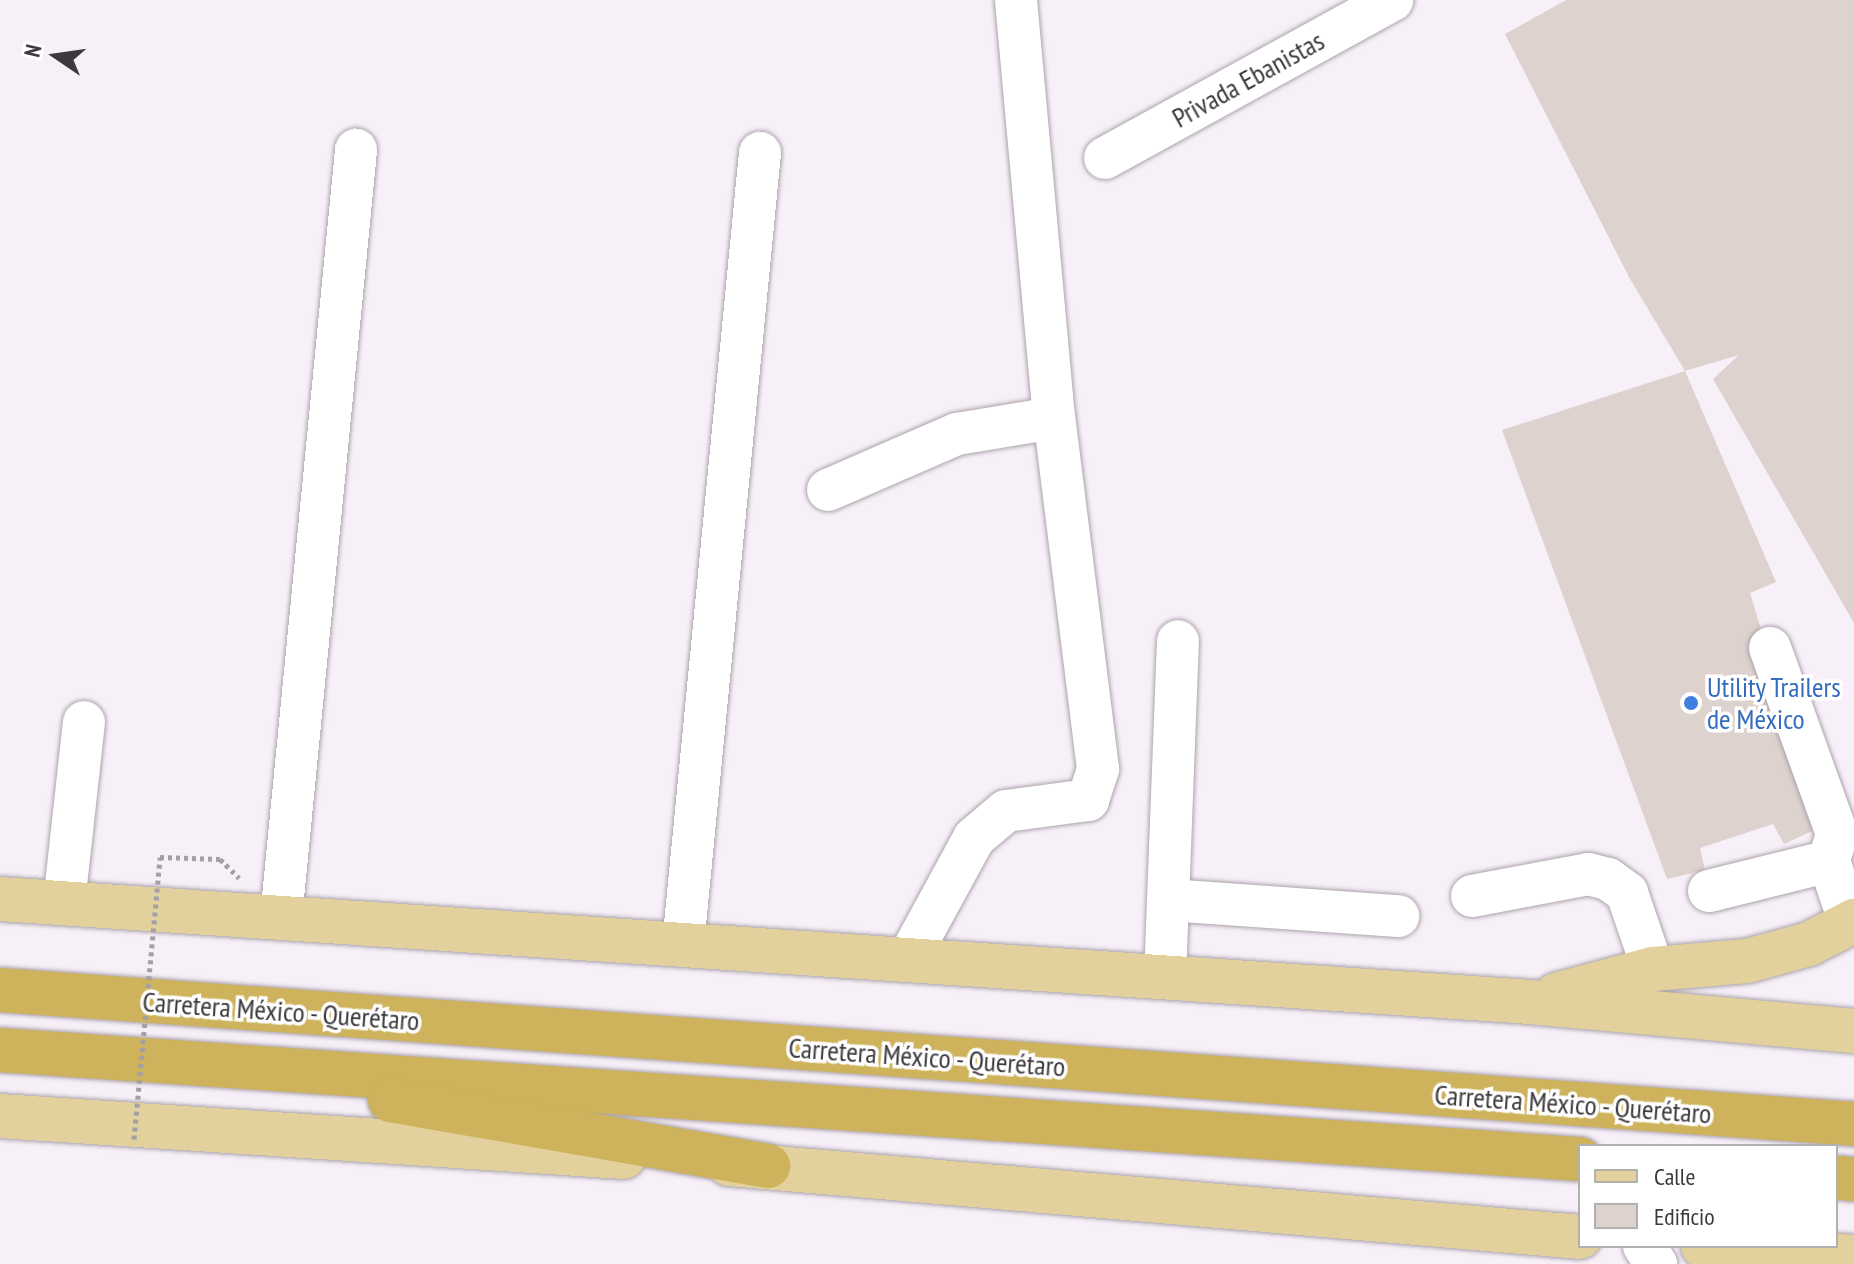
<!DOCTYPE html>
<html>
<head>
<meta charset="utf-8">
<style>
  body { margin:0 }
  #map { position:relative; width:1854px; height:1264px; overflow:hidden; background:#f8f0f9; font-family:"PT Sans Narrow",sans-serif }
  div>[style] { position:absolute }
  .building>* { inset:0; background:#ddd2ce }
  .path>* { height:5px; margin-top:-2.5px; transform-origin:0; background:repeating-linear-gradient(90deg,#a49ea5 0 4px,transparent 0 8px) }
  .roads { filter:drop-shadow(0 0 2px #aba4ab) drop-shadow(0 0 2px #aba4ab) }
  .minor>* { height:42px; margin:-21px; padding:0 21px; transform-origin:21px; border-radius:21px; background:#fff }
  .major>* { height:44px; margin:-22px; padding:0 22px; transform-origin:22px; border-radius:22px; background:#e2d19d }
  .highway>* { height:44px; margin:-22px; padding:0 22px; transform-origin:22px; border-radius:22px; background:#ceb25c }
  .path-bridge>* { height:5px; margin-top:-2.5px; transform-origin:0; background:repeating-linear-gradient(90deg,#a49ea5 0 4px,transparent 0 8px) }
  .dots>* { width:22px; height:22px; translate:-50% -50%; box-sizing:border-box; border:4px solid #fff; border-radius:50% }
  span { translate:-50% -50%; white-space:nowrap; text-align:center; line-height:1.15; -webkit-text-stroke:7px #fff; paint-order:stroke }
  .street-label { font-size:28px; color:#3c393c }
  .shop-label { font-size:28px; color:#366cbe }
  .left { translate:0 -50%; text-align:left }
  .legend { position:absolute; left:1578px; top:1144px; width:260px; height:104px; box-sizing:border-box; background:#fff; border:2px solid #b1b0b1; margin:0; padding:10px 14px; list-style:none; font-size:24px; color:#3c393c }
  .legend li { display:flex; align-items:center; gap:16px; height:40px }
  .legend b { width:40px; border:2px solid #b1b0b1 }
  .north { position:absolute; left:16px; top:16px; width:80px; height:80px; -webkit-text-stroke:6px #fff; paint-order:stroke; rotate:283deg; font-size:22px; font-weight:700; line-height:32px; text-align:center; color:#3c393c }
  .north::after { content:''; display:block; margin:auto; width:28px; height:36px; background:#3c393c; clip-path:polygon(50% 0,100% 100%,50% 72%,0 100%) }
</style>
</head>
<body>
<div id="map">
  <div class="building">
    <i style="clip-path:polygon(1566px 0,1854px 0,1854px 623px,1713px 379px,1739px 355px,1685px 371px,1630px 279px,1505px 34px)"></i>
    <i style="clip-path:polygon(1685px 371px,1776px 582px,1750px 593px,1821px 827px,1784px 844px,1773px 824px,1700px 848px,1705px 870px,1667px 879px,1502px 430px)"></i>
  </div>
  <div class="path">
    <i style="left:160px;top:857px;width:60px;rotate:1.9deg"></i>
    <i style="left:220px;top:859px;width:27px;rotate:45deg"></i>
  </div>
  <div class="roads">
    <div class="minor">
      <i style="left:1105px;top:158px;width:328px;rotate:-28.8deg"></i>
      <i style="left:828px;top:490px;width:141px;rotate:-23.5deg"></i>
      <i style="left:957px;top:434px;width:98px;rotate:-9.4deg"></i>
      <i style="left:1770px;top:648px;width:198px;rotate:70.2deg"></i>
      <i style="left:1837px;top:834px;width:28px;rotate:107deg"></i>
      <i style="left:1829px;top:861px;width:66px;rotate:71.6deg"></i>
      <i style="left:1709px;top:891px;width:124px;rotate:-14deg"></i>
      <i style="left:1472px;top:896px;width:118px;rotate:-10.7deg"></i>
      <i style="left:1588px;top:874px;width:21px;rotate:14deg"></i>
      <i style="left:1608px;top:879px;width:24px;rotate:36deg"></i>
      <i style="left:1627px;top:893px;width:80px;rotate:71.1deg"></i>
      <i style="left:1168px;top:900px;width:231px;rotate:4deg"></i>
      <i style="left:64px;top:903px;width:182px;rotate:-83.7deg"></i>
      <i style="left:281px;top:918px;width:772px;rotate:-84.42deg"></i>
      <i style="left:683px;top:945px;width:796px;rotate:-84.45deg"></i>
      <i style="left:907px;top:961px;width:140px;rotate:-61.4deg"></i>
      <i style="left:974px;top:838px;width:42px;rotate:-40.2deg"></i>
      <i style="left:1006px;top:811px;width:83px;rotate:-7.6deg"></i>
      <i style="left:1088px;top:800px;width:33px;rotate:-72deg"></i>
      <i style="left:1098px;top:769px;width:354px;rotate:-97.1deg"></i>
      <i style="left:1054px;top:418px;width:420px;rotate:-95.2deg"></i>
      <i style="left:1165px;top:978px;width:337px;rotate:-87.8deg"></i>
      <i style="left:1644px;top:1246px;width:22px;rotate:56deg"></i>
    </div>
    <div class="major">
      <i style="left:0;top:899px;width:1532px;rotate:3.85deg"></i>
      <i style="left:1529px;top:1002px;width:326px;rotate:5.1deg"></i>
      <i style="left:1556px;top:995px;width:100px;rotate:-15deg"></i>
      <i style="left:1653px;top:969px;width:94px;rotate:-4.9deg"></i>
      <i style="left:1747px;top:961px;width:64px;rotate:-15.3deg"></i>
      <i style="left:1809px;top:944px;width:51px;rotate:-27.1deg"></i>
      <i style="left:0;top:1116px;width:625px;rotate:3.76deg"></i>
      <i style="left:729px;top:1164px;width:854px;rotate:4.9deg"></i>
      <i style="left:1703px;top:1246px;width:151px;rotate:4.2deg"></i>
    </div>
    <div class="highway">
      <i style="left:0;top:990px;width:1859px;rotate:4.13deg"></i>
      <i style="left:0;top:1050px;width:1584px;rotate:3.95deg"></i>
      <i style="left:390px;top:1100px;width:384px;rotate:9.9deg"></i>
      <i style="left:1836px;top:1178px;width:18px;rotate:3deg"></i>
    </div>
  </div>
  <div class="path-bridge">
    <i style="left:134px;top:1139px;width:283px;rotate:-84.7deg"></i>
  </div>
  <div class="dots">
    <i style="left:1691px;top:703px;background:#3f7fe0"></i>
  </div>
  <div class="street-label">
    <span style="left:1248px;top:79px;rotate:-29deg">Privada Ebanistas</span>
    <span style="left:281px;top:1011px;rotate:4deg">Carretera México - Querétaro</span>
    <span style="left:927px;top:1057px;rotate:4deg">Carretera México - Querétaro</span>
    <span style="left:1573px;top:1104px;rotate:4deg">Carretera México - Querétaro</span>
  </div>
  <div class="shop-label">
    <span class="left" style="left:1707px;top:703px">Utility Trailers<br>de México</span>
  </div>
  <ul class="legend">
  <li><b style="height:10px;background:#e2d19d"></b>Calle</li>
  <li><b style="height:22px;background:#ddd2ce"></b>Edificio</li>
  </ul>
  <div class="north">N</div>
</div>
</body>
</html>
